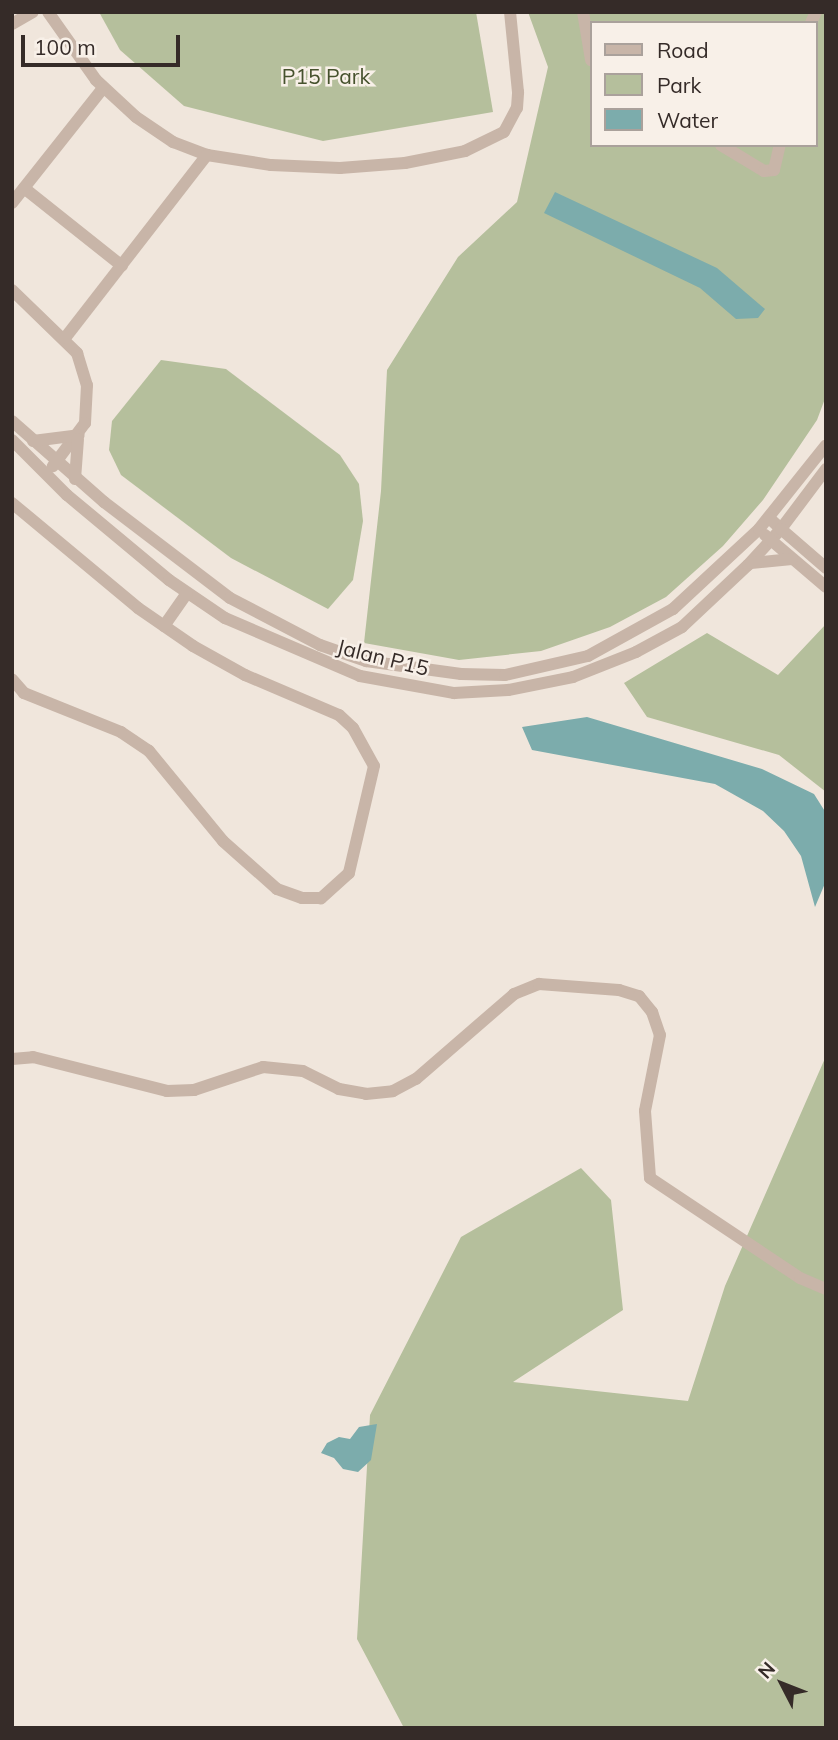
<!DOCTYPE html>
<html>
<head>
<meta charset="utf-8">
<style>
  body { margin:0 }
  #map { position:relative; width:838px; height:1740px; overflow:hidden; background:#f0e6dc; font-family:Mulish,sans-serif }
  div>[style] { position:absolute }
  .green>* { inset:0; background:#b5bf9c }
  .water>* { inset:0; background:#7cacac }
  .minor>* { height:12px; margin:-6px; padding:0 6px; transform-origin:6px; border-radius:6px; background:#c8b5a8 }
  span { translate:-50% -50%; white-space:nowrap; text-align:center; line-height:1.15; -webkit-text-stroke:5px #f8f0e8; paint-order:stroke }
  .park-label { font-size:21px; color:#46522d }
  .street-label { font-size:21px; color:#352b28 }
  .frame { position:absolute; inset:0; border:14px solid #352b28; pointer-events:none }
  .legend { position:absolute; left:590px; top:21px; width:228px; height:126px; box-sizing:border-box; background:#f8f0e8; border:2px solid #aaa19b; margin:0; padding:9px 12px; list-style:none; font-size:21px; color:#352b28 }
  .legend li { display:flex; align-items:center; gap:14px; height:35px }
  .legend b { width:35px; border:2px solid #aaa19b }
  .north { position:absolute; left:747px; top:1649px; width:70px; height:70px; -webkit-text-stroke:5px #f8f0e8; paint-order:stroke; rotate:312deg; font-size:19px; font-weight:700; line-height:28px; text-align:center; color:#352b28 }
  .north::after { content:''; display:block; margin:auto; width:24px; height:32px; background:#352b28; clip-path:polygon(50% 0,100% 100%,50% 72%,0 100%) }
  .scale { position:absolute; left:21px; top:35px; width:159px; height:32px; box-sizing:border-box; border:4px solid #352b28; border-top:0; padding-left:9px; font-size:21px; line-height:24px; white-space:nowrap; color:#352b28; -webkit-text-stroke:5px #f8f0e8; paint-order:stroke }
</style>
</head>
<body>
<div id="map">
  <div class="green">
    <i style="clip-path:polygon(99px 12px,476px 12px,493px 112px,323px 141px,184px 106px,120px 50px)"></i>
    <i style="clip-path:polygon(evenodd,528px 12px,826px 12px,826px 396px,817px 420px,763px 500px,723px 546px,666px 597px,610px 627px,541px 651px,459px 660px,364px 643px,381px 491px,387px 370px,458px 257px,517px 202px,548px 67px,528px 12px,591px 23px,815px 23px,815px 145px,591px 145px,591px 23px)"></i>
    <i style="clip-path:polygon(161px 360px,226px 369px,340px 455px,359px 484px,363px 521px,353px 580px,328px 609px,231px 558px,121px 475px,109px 450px,112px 421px)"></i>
    <i style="clip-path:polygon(826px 624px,826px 792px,779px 755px,647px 717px,624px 683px,707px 633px,778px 675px)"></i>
    <i style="clip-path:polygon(826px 1056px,826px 1728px,404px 1728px,357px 1639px,370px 1415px,461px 1237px,581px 1168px,611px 1200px,623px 1310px,513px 1382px,688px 1401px,725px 1286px)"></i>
  </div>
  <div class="water">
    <i style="clip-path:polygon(555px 192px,717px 268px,765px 309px,758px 318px,736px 319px,700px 288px,544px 213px)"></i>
    <i style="clip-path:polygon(587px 717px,762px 769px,814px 794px,826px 813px,826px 881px,815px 907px,801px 856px,784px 831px,763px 811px,715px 784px,532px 750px,522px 727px)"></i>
    <i style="clip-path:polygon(377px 1424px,371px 1460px,358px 1472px,343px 1469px,334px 1458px,321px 1453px,327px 1443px,339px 1437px,350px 1439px,359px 1427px)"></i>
  </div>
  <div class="minor">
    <i style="left:48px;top:12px;width:83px;rotate:54.8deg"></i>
    <i style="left:96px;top:80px;width:54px;rotate:42.8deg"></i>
    <i style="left:136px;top:117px;width:45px;rotate:34deg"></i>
    <i style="left:173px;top:142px;width:36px;rotate:21deg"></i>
    <i style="left:207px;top:155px;width:65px;rotate:8.9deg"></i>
    <i style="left:271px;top:165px;width:69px;rotate:2.5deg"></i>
    <i style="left:340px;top:168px;width:65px;rotate:-4.4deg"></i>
    <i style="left:405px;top:163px;width:61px;rotate:-11.3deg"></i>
    <i style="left:465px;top:151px;width:43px;rotate:-26deg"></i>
    <i style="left:504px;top:132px;width:27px;rotate:-62deg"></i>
    <i style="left:517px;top:108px;width:16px;rotate:-86deg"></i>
    <i style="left:518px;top:92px;width:80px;rotate:-95.7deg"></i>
    <i style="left:583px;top:12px;width:49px;rotate:80.5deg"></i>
    <i style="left:811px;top:23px;width:12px;rotate:-66deg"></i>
    <i style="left:12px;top:24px;width:24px;rotate:-30deg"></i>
    <i style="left:721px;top:145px;width:50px;rotate:31.2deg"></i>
    <i style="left:764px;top:171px;width:10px;rotate:-6deg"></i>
    <i style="left:774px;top:170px;width:26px;rotate:-77deg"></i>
    <i style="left:24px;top:188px;width:125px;rotate:38.5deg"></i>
    <i style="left:12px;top:203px;width:147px;rotate:-51.6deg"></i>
    <i style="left:12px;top:290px;width:91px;rotate:44.1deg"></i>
    <i style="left:77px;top:353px;width:34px;rotate:73deg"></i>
    <i style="left:87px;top:385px;width:38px;rotate:93deg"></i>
    <i style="left:85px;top:423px;width:54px;rotate:126.7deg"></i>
    <i style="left:65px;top:338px;width:232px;rotate:-52.2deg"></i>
    <i style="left:12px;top:421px;width:123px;rotate:41.4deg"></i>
    <i style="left:104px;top:502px;width:158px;rotate:37.3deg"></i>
    <i style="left:230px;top:598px;width:102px;rotate:27.6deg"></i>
    <i style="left:320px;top:645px;width:49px;rotate:19.2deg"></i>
    <i style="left:366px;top:661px;width:96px;rotate:7.8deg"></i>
    <i style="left:461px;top:674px;width:44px;rotate:1.3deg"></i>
    <i style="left:505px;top:675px;width:85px;rotate:-12.9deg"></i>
    <i style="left:588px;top:656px;width:97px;rotate:-28.9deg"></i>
    <i style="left:673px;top:609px;width:117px;rotate:-42.9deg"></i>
    <i style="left:759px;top:529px;width:107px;rotate:-51.4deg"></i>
    <i style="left:12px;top:440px;width:78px;rotate:45deg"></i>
    <i style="left:67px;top:495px;width:133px;rotate:39.8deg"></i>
    <i style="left:169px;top:580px;width:68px;rotate:34.2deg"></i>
    <i style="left:225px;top:618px;width:147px;rotate:23.2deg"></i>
    <i style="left:360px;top:676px;width:96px;rotate:10.3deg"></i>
    <i style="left:454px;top:693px;width:54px;rotate:-3.2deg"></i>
    <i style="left:508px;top:690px;width:66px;rotate:-11.3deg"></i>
    <i style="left:573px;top:677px;width:68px;rotate:-21.6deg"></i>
    <i style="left:636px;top:652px;width:52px;rotate:-28.5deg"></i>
    <i style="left:682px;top:627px;width:91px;rotate:-43.2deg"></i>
    <i style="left:748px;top:565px;width:49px;rotate:-47.5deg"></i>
    <i style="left:781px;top:529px;width:16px;rotate:-137deg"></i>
    <i style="left:33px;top:441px;width:46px;rotate:-7.4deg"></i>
    <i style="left:826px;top:469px;width:75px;rotate:126.9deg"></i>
    <i style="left:781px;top:529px;width:60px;rotate:40.9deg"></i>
    <i style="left:75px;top:479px;width:40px;rotate:-85.7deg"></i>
    <i style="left:12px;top:503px;width:164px;rotate:39.8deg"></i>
    <i style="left:138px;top:608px;width:67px;rotate:34.6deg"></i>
    <i style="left:193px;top:646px;width:60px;rotate:29.1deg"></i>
    <i style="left:245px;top:675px;width:102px;rotate:23.1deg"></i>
    <i style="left:339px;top:715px;width:19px;rotate:43deg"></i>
    <i style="left:353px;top:728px;width:43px;rotate:61.1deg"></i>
    <i style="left:374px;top:766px;width:110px;rotate:103.2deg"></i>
    <i style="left:349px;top:873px;width:38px;rotate:138deg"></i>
    <i style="left:321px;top:898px;width:19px;rotate:180deg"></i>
    <i style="left:302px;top:898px;width:27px;rotate:-160deg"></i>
    <i style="left:277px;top:889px;width:72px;rotate:-138.4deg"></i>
    <i style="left:223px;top:841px;width:117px;rotate:-129.4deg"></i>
    <i style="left:149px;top:751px;width:34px;rotate:-146deg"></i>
    <i style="left:121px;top:732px;width:105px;rotate:-158.1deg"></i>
    <i style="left:24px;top:693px;width:18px;rotate:-131deg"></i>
    <i style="left:765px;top:535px;width:80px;rotate:40.4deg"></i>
    <i style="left:751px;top:563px;width:41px;rotate:-5.6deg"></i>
    <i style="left:164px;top:626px;width:40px;rotate:-55.1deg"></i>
    <i style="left:12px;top:1059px;width:21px;rotate:-5deg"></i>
    <i style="left:33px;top:1057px;width:138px;rotate:14.2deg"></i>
    <i style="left:167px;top:1091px;width:27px;rotate:-2deg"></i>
    <i style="left:194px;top:1090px;width:73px;rotate:-18.4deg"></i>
    <i style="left:263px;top:1067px;width:40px;rotate:5.7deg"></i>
    <i style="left:303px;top:1071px;width:40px;rotate:26.6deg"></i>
    <i style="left:339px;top:1089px;width:27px;rotate:10deg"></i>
    <i style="left:366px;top:1094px;width:27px;rotate:-6deg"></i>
    <i style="left:393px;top:1091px;width:26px;rotate:-28deg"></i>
    <i style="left:416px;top:1079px;width:130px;rotate:-40.9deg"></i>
    <i style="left:514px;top:994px;width:27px;rotate:-22deg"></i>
    <i style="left:539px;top:984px;width:80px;rotate:4.3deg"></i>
    <i style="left:619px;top:990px;width:21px;rotate:17deg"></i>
    <i style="left:639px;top:996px;width:21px;rotate:51deg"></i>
    <i style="left:652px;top:1012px;width:24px;rotate:71deg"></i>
    <i style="left:660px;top:1035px;width:77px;rotate:101.2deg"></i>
    <i style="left:645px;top:1111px;width:67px;rotate:85.7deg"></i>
    <i style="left:650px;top:1178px;width:180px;rotate:33.7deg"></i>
    <i style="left:800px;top:1278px;width:28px;rotate:23deg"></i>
  </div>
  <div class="park-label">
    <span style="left:326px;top:76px">P15 Park</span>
  </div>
  <div class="street-label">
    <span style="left:383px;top:657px;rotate:14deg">Jalan P15</span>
  </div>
  <div class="frame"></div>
  <ul class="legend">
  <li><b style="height:9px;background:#c8b5a8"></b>Road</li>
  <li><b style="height:19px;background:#b5bf9c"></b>Park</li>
  <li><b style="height:19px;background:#7cacac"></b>Water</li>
  </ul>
  <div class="north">N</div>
  <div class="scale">100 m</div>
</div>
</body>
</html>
